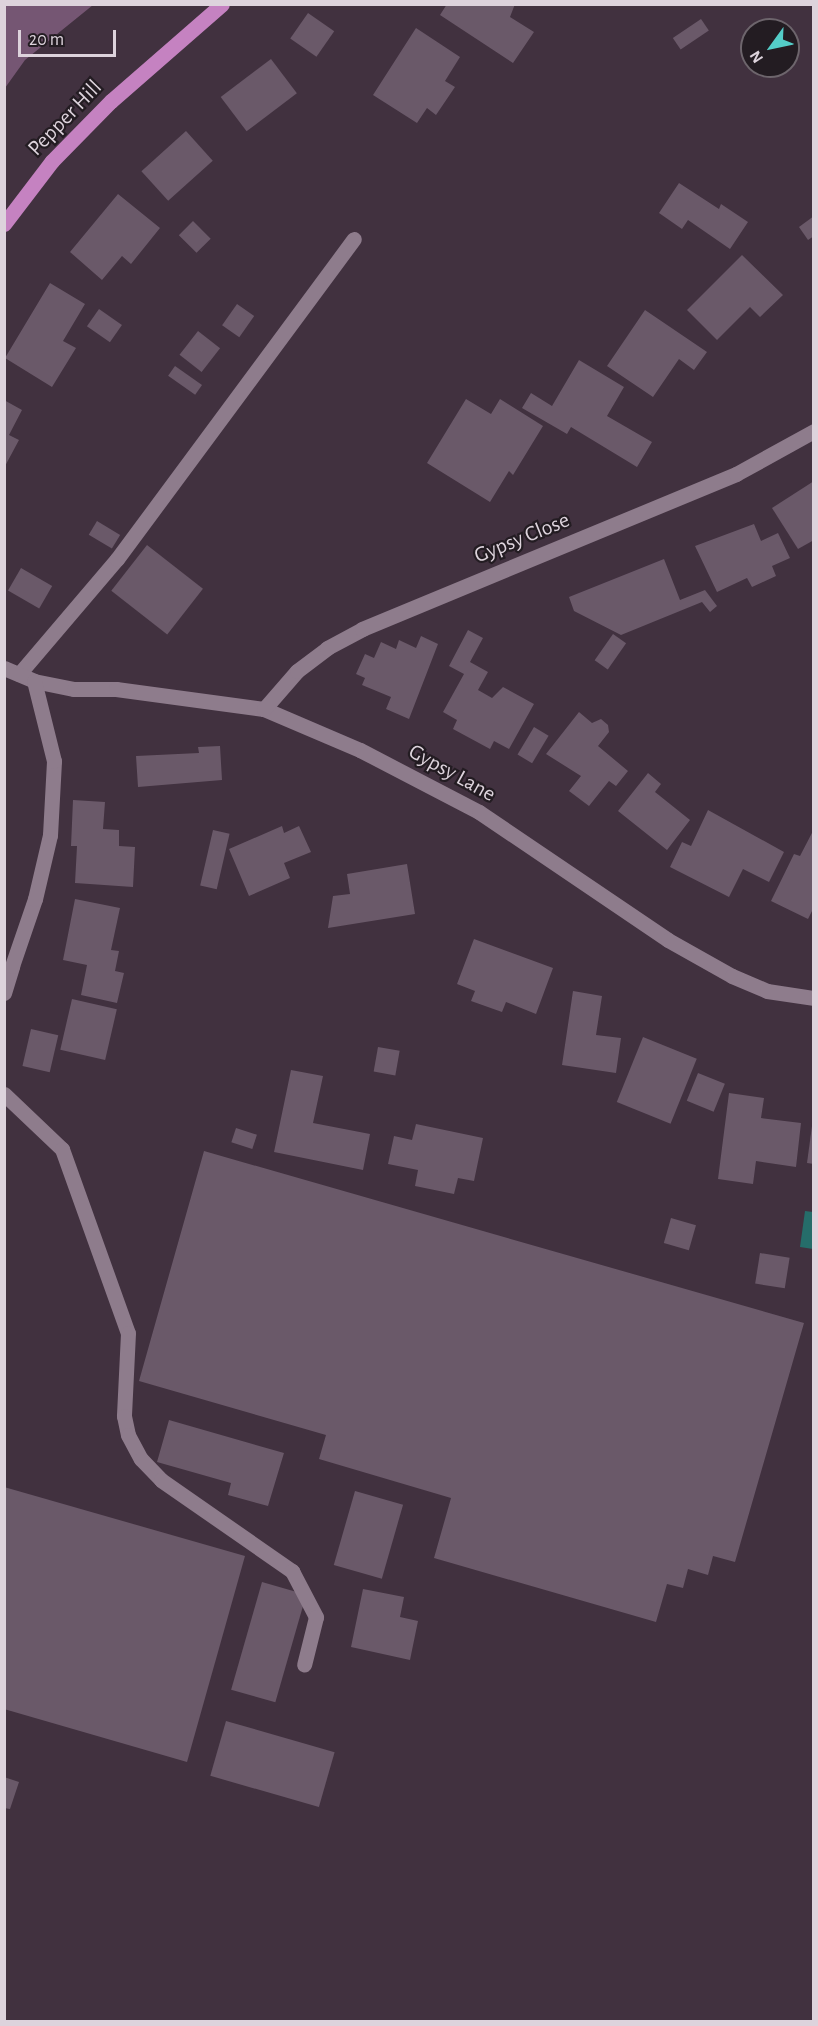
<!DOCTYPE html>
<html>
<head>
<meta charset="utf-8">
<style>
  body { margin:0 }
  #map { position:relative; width:818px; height:2026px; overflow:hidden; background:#41313f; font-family:"Alegreya Sans",sans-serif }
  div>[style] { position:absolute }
  .green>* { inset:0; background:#755673 }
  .water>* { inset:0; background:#256d6a }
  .building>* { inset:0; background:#6a5969; transform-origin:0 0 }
  .service>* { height:15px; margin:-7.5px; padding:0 7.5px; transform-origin:7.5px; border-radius:7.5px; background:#8e7c8c }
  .minor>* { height:15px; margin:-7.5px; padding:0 7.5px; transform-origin:7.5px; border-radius:7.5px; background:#8e7c8c }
  .primary>* { height:15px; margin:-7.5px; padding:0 7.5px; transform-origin:7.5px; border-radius:7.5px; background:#c582c1 }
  span { translate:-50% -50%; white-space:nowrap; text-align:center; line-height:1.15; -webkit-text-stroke:4.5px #231c22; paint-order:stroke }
  .street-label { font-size:22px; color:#ddd3dc }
  .frame { position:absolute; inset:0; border:6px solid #ddd3dc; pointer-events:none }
  .north { position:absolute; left:740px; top:18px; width:60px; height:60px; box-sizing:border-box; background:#231c22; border:2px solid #6d656c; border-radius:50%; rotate:237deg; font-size:16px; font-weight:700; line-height:24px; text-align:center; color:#ddd3dc }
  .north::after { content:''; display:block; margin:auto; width:21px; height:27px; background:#54cdc8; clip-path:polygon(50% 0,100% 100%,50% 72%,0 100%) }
  .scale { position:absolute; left:18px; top:30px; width:98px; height:27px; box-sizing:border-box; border:3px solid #ddd3dc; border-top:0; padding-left:8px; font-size:18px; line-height:21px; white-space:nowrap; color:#ddd3dc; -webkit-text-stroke:4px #231c22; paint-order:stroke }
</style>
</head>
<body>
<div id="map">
  <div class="green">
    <i style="clip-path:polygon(5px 4px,93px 4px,93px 5px,25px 60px,5px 88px)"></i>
  </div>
  <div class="water">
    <i style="clip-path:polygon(805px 1211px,813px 1212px,813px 1249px,800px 1247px)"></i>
  </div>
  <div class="building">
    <i style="clip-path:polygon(447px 4px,515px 4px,510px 17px,534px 32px,513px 63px,440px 15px)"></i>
    <i style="left:308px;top:13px;width:32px;height:31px;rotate:35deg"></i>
    <i style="left:701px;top:19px;width:14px;height:34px;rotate:56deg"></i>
    <i style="clip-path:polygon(416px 28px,460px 57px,445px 81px,455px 87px,436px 115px,427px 108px,417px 123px,373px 95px)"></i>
    <i style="left:271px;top:59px;width:43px;height:63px;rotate:53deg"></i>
    <i style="left:186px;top:131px;width:40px;height:60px;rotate:48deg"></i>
    <i style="clip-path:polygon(679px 183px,719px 209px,721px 204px,748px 222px,730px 249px,688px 220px,682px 229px,659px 213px)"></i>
    <i style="clip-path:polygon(118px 194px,160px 228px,131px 264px,122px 256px,102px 280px,70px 252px)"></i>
    <i style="clip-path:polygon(814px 216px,814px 236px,808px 240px,799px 227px)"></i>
    <i style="left:193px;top:221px;width:25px;height:20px;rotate:45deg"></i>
    <i style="clip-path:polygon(742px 255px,783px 295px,760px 317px,750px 307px,717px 340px,687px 310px)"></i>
    <i style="clip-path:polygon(50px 283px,85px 304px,63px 341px,76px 348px,52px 387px,5px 358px)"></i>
    <i style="left:237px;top:304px;width:21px;height:26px;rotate:35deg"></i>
    <i style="left:99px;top:309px;width:28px;height:21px;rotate:35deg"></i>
    <i style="clip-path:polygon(645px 310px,707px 352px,694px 370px,679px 359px,653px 397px,607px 366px)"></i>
    <i style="left:198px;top:331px;width:28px;height:30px;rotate:38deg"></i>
    <i style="clip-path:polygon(579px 360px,624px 387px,607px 416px,652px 442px,637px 467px,571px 427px,567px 434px,522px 408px,531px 393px,552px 406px)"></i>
    <i style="left:175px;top:366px;width:33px;height:12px;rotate:35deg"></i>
    <i style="clip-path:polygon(466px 399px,491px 414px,500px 399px,543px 426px,513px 475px,509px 471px,490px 502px,427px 463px)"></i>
    <i style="clip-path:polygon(4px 400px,22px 410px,9px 435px,19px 440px,4px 468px)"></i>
    <i style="clip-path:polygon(814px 481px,814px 540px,798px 549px,772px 508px)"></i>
    <i style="left:97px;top:521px;width:27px;height:16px;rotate:31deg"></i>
    <i style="clip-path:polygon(754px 524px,761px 541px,778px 533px,790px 558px,772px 566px,776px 576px,752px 587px,747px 578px,717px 592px,695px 546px)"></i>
    <i style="left:147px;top:545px;width:71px;height:58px;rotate:38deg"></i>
    <i style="clip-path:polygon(664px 559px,680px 600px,705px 590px,717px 606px,710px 612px,702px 602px,621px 635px,574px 611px,569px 597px)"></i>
    <i style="left:21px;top:568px;width:36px;height:26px;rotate:30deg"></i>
    <i style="clip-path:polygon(468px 630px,483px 638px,470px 662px,488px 672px,478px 690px,492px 698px,503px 687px,534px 704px,509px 749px,494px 741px,490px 749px,453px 729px,457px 720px,443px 712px,464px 674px,449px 666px)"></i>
    <i style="left:613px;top:634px;width:16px;height:32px;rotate:35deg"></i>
    <i style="clip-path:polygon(421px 636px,438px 644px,409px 719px,386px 709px,391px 697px,362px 685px,365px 678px,356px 674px,365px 654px,374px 658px,381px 642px,396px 649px,399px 640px,416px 648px)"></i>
    <i style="clip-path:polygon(579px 712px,592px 723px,601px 719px,608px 725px,609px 732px,598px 746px,628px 771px,616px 786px,609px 781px,589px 806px,569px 791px,581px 776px,546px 754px)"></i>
    <i style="left:534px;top:727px;width:17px;height:32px;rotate:31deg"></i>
    <i style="clip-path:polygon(220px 746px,222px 780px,138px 787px,136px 756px,199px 753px,198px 747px)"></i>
    <i style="clip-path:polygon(648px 773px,661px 784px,655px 792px,690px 820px,667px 850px,618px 811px)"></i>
    <i style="clip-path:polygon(73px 800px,105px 802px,103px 829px,119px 830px,119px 846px,135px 847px,133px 887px,75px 883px,77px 846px,71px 846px)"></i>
    <i style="clip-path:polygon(708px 810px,784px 852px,769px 882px,743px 869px,729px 897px,670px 867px,682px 842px,691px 846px)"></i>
    <i style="clip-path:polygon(282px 826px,284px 833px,299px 826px,311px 852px,284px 863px,290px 878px,249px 896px,229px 849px)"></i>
    <i style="clip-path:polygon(814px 829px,814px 907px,808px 919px,771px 901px,794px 854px,800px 856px)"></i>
    <i style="left:213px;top:830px;width:17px;height:57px;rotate:13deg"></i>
    <i style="clip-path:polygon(407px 864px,415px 914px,328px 928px,333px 896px,350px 894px,347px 874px)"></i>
    <i style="clip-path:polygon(75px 899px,120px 908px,111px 950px,119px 951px,115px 971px,124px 973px,117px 1003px,81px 995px,87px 965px,63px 960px)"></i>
    <i style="clip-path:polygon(474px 939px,553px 968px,536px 1014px,506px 1002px,502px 1012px,471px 1001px,475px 991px,457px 984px)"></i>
    <i style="clip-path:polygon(573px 991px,602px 996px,596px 1035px,621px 1038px,616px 1073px,562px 1065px)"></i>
    <i style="left:72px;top:999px;width:46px;height:52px;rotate:13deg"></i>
    <i style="left:31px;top:1029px;width:28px;height:38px;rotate:13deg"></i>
    <i style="left:643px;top:1037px;width:58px;height:70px;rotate:22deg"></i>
    <i style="left:378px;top:1047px;width:22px;height:25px;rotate:10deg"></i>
    <i style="clip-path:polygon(291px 1070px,323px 1076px,313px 1123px,370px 1134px,363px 1170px,274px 1152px)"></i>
    <i style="left:698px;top:1073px;width:29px;height:30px;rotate:22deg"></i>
    <i style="clip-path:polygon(729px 1093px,764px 1098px,761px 1118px,801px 1123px,796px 1167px,756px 1161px,753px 1184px,718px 1179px)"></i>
    <i style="clip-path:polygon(416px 1124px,483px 1138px,474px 1181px,458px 1178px,454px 1194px,415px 1186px,418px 1170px,388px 1164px,394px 1136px,412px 1140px)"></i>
    <i style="clip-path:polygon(812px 1126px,814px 1126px,814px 1164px,807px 1163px)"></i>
    <i style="left:236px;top:1128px;width:22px;height:15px;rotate:18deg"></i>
    <i style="clip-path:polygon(204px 1151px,804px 1323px,735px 1562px,713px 1556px,708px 1575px,688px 1569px,683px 1588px,667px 1584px,656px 1622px,434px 1558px,451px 1498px,319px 1459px,326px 1435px,139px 1381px)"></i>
    <i style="left:671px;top:1218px;width:26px;height:26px;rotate:16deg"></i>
    <i style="left:760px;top:1253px;width:30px;height:31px;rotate:9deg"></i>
    <i style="clip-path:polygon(169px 1420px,284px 1453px,268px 1506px,228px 1495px,231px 1483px,157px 1462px)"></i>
    <i style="clip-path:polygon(4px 1487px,245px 1556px,187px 1762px,4px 1709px)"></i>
    <i style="left:355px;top:1491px;width:50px;height:77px;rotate:16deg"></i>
    <i style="left:262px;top:1582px;width:46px;height:112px;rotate:16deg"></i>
    <i style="clip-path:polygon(363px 1589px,404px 1597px,400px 1617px,418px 1621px,410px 1660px,351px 1647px)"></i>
    <i style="left:226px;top:1721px;width:113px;height:57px;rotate:16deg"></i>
    <i style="clip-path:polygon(4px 1777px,19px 1782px,10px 1809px,4px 1808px)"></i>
  </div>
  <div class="service">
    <i style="left:19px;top:674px;width:151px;rotate:-49.6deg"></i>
    <i style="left:117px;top:559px;width:398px;rotate:-53.5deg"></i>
    <i style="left:4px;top:993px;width:28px;rotate:-73deg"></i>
    <i style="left:4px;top:1094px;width:80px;rotate:43.5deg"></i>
    <i style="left:62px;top:1149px;width:195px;rotate:70.3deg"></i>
    <i style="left:128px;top:1333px;width:83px;rotate:92.8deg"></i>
    <i style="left:124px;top:1416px;width:19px;rotate:78deg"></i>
    <i style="left:128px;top:1435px;width:27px;rotate:62deg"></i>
    <i style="left:141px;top:1459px;width:29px;rotate:46deg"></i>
    <i style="left:161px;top:1480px;width:160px;rotate:34.8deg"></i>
    <i style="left:292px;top:1571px;width:52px;rotate:62.4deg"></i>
    <i style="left:316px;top:1617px;width:49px;rotate:104deg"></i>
  </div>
  <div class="minor">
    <i style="left:4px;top:668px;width:33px;rotate:23deg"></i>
    <i style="left:34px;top:681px;width:41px;rotate:11.3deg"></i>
    <i style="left:74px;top:689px;width:42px"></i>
    <i style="left:116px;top:689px;width:149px;rotate:7.7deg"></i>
    <i style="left:264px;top:709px;width:104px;rotate:23.1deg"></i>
    <i style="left:360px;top:750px;width:134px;rotate:27.5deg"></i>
    <i style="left:479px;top:812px;width:228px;rotate:34.1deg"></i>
    <i style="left:668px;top:940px;width:73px;rotate:29.4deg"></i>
    <i style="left:732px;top:976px;width:38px;rotate:23deg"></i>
    <i style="left:767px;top:991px;width:48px;rotate:8.5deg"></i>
    <i style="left:264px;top:709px;width:50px;rotate:-49deg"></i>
    <i style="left:297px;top:671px;width:38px;rotate:-37deg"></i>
    <i style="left:327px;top:648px;width:40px;rotate:-28deg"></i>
    <i style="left:362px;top:629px;width:405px;rotate:-22.5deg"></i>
    <i style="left:736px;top:474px;width:89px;rotate:-28.9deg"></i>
    <i style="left:12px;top:966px;width:71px;rotate:-71.1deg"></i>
    <i style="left:35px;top:899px;width:66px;rotate:-76.8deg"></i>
    <i style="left:50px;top:835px;width:74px;rotate:-86.9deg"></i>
    <i style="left:54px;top:761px;width:82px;rotate:-104deg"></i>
  </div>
  <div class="primary">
    <i style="left:4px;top:224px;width:79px;rotate:-52.7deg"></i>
    <i style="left:52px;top:161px;width:84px;rotate:-45.5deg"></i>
    <i style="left:111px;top:101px;width:147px;rotate:-41.1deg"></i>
  </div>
  <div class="street-label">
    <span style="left:65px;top:118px;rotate:-46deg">Pepper Hill</span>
    <span style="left:522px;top:538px;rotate:-22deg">Gypsy Close</span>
    <span style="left:452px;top:773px;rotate:29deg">Gypsy Lane</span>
  </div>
  <div class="frame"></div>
  <div class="north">N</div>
  <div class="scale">20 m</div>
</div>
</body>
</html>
